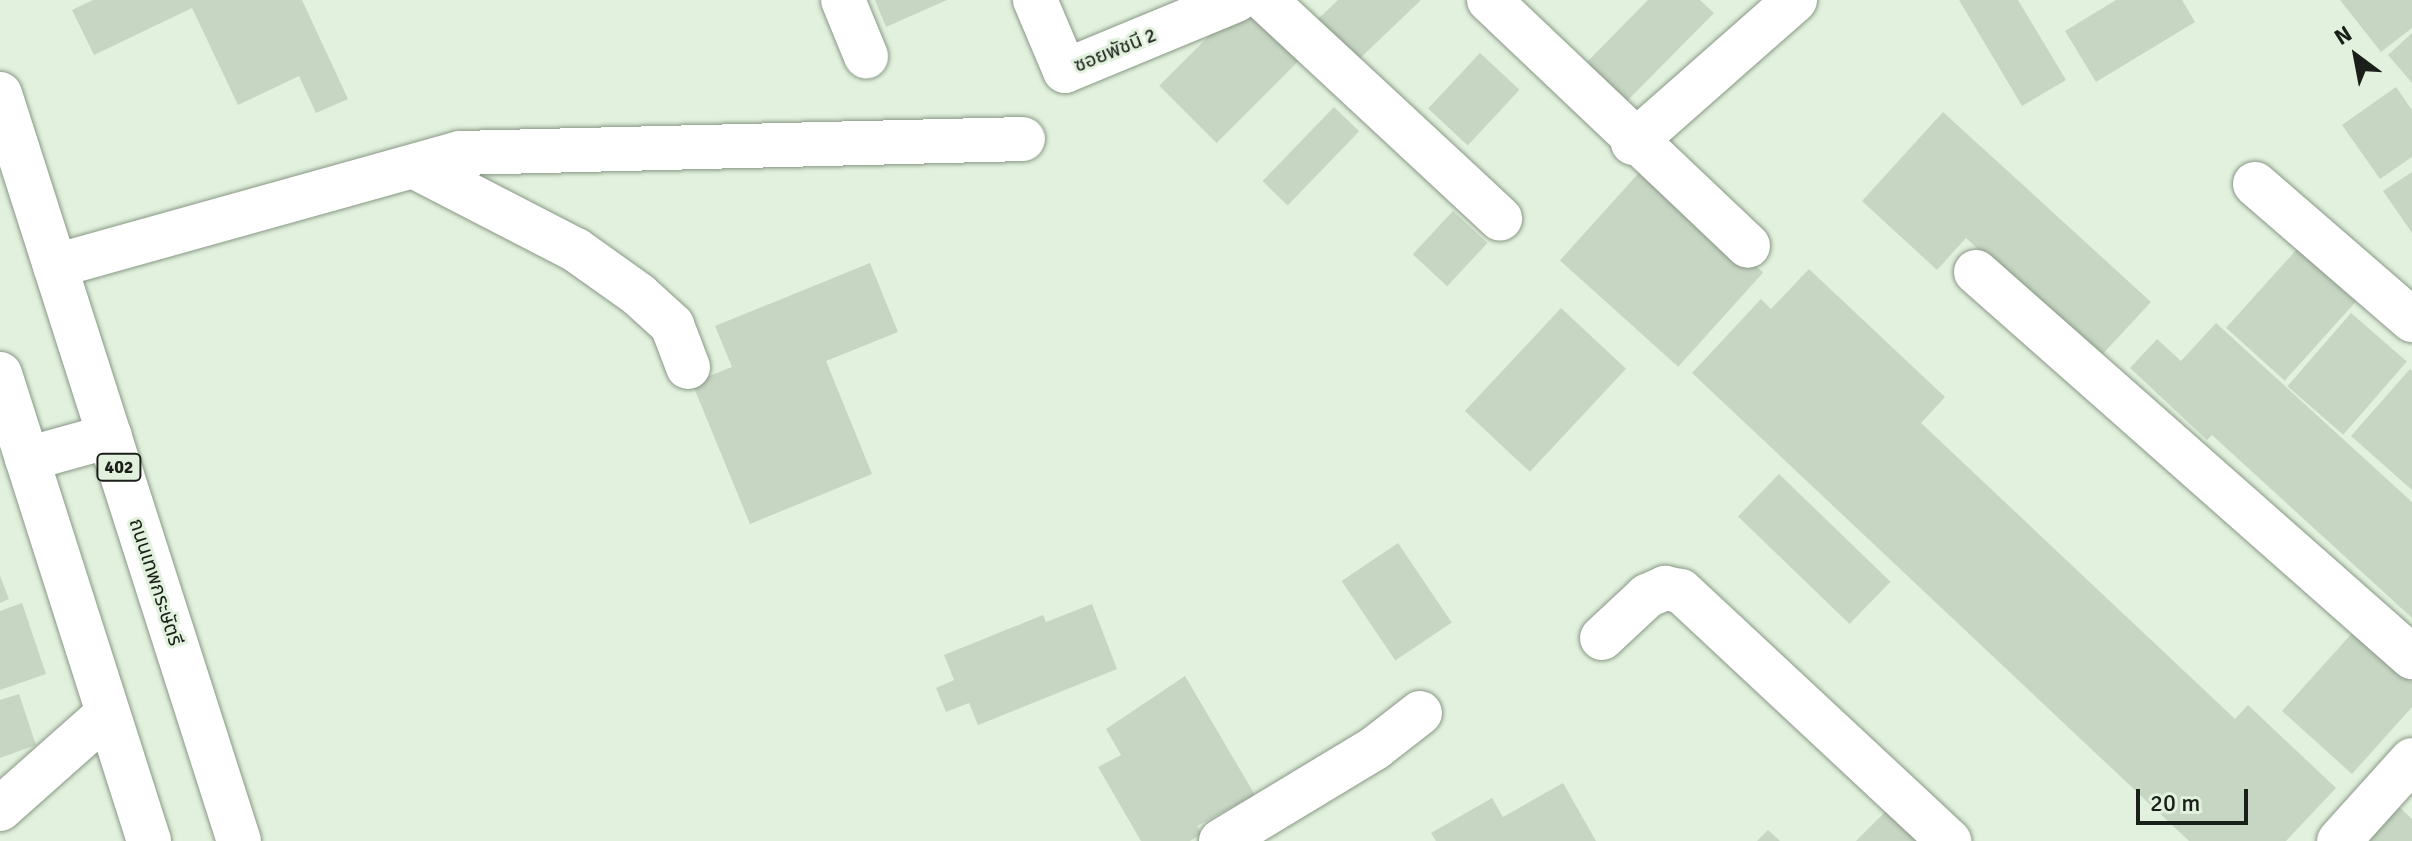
<!DOCTYPE html>
<html>
<head>
<meta charset="utf-8">
<style>
  body { margin:0 }
  #map { position:relative; width:2412px; height:841px; overflow:hidden; background:#e1f1dd; font-family:Signika,"Noto Sans Thai",sans-serif }
  div>[style] { position:absolute }
  .building>* { inset:0; background:#c6d6c3; transform-origin:0 0 }
  .roads { filter:drop-shadow(0 0 2px #899886) drop-shadow(0 0 2px #899886) }
  .minor>* { height:44px; margin:-22px; padding:0 22px; transform-origin:22px; border-radius:22px; background:#fff }
  .major>* { height:44px; margin:-22px; padding:0 22px; transform-origin:22px; border-radius:22px; background:#fff }
  span { translate:-50% -50%; white-space:nowrap; text-align:center; line-height:1.15; -webkit-text-stroke:6px #e1f1dd; paint-order:stroke }
  .shield-label span { padding:2px 6px; background:#e1f1dd; border:2px solid; border-radius:6px; -webkit-text-stroke-width:0 }
  .shield-label { font-size:18px; color:#1a2019; font-weight:700 }
  .street-label { font-size:20px; color:#1a2019 }
  .north { position:absolute; left:2316px; top:16px; width:80px; height:80px; -webkit-text-stroke:6px #e1f1dd; paint-order:stroke; rotate:328deg; font-size:22px; font-weight:700; line-height:32px; text-align:center; color:#1a2019 }
  .north::after { content:''; display:block; margin:auto; width:28px; height:36px; background:#1a2019; clip-path:polygon(50% 0,100% 100%,50% 72%,0 100%) }
  .scale { position:absolute; left:2136px; top:789px; width:112px; height:36px; box-sizing:border-box; border:4px solid #1a2019; border-top:0; padding-left:10px; font-size:24px; line-height:28px; white-space:nowrap; color:#1a2019; -webkit-text-stroke:6px #e1f1dd; paint-order:stroke }
</style>
</head>
<body>
<div id="map">
  <div class="building">
    <i style="clip-path:polygon(93px 0,302px 0,348px 99px,316px 113px,299px 76px,238px 105px,192px 8px,94px 55px,72px 10px)"></i>
    <i style="clip-path:polygon(875px 0,947px 0,886px 27px)"></i>
    <i style="clip-path:polygon(1338px 0,1421px 0,1354px 64px,1315px 22px)"></i>
    <i style="clip-path:polygon(1648px 0,1700px 0,1714px 13px,1624px 104px,1584px 65px)"></i>
    <i style="clip-path:polygon(1959px 0,2018px 0,2066px 80px,2022px 106px)"></i>
    <i style="clip-path:polygon(2116px 0,2182px 0,2195px 22px,2096px 82px,2065px 31px)"></i>
    <i style="clip-path:polygon(2340px 0,2412px 0,2412px 28px,2381px 52px)"></i>
    <i style="left:1242px;top:3px;width:81px;height:117px;rotate:45deg"></i>
    <i style="clip-path:polygon(2412px 33px,2412px 83px,2388px 55px)"></i>
    <i style="left:1480px;top:53px;width:54px;height:76px;rotate:43deg"></i>
    <i style="clip-path:polygon(2396px 87px,2412px 110px,2412px 157px,2380px 179px,2342px 125px)"></i>
    <i style="left:1334px;top:107px;width:35px;height:103px;rotate:44deg"></i>
    <i style="clip-path:polygon(1943px 112px,2151px 302px,2098px 359px,1966px 238px,1937px 270px,1862px 201px)"></i>
    <i style="left:1645px;top:166px;width:159px;height:127px;rotate:42deg"></i>
    <i style="clip-path:polygon(2412px 172px,2412px 233px,2383px 191px)"></i>
    <i style="left:1453px;top:211px;width:47px;height:59px;rotate:43deg"></i>
    <i style="left:2297px;top:249px;width:79px;height:106px;rotate:42deg"></i>
    <i style="clip-path:polygon(870px 263px,898px 332px,826px 361px,872px 474px,750px 524px,692px 383px,732px 367px,715px 326px)"></i>
    <i style="clip-path:polygon(1809px 269px,1945px 397px,1921px 423px,2235px 719px,2248px 705px,2336px 788px,2286px 841px,2189px 841px,1692px 373px,1761px 299px,1771px 309px)"></i>
    <i style="left:1561px;top:308px;width:89px;height:141px;rotate:43deg"></i>
    <i style="left:2351px;top:313px;width:74px;height:97px;rotate:41deg"></i>
    <i style="clip-path:polygon(2216px 323px,2412px 502px,2412px 618px,2212px 435px,2207px 440px,2130px 368px,2157px 339px,2181px 361px)"></i>
    <i style="clip-path:polygon(2410px 369px,2412px 371px,2412px 490px,2351px 436px)"></i>
    <i style="left:1779px;top:474px;width:155px;height:59px;rotate:44deg"></i>
    <i style="left:1398px;top:543px;width:96px;height:68px;rotate:56deg"></i>
    <i style="clip-path:polygon(0 576px,9px 599px,0 603px)"></i>
    <i style="clip-path:polygon(22px 603px,46px 674px,0 690px,0 611px)"></i>
    <i style="clip-path:polygon(1092px 604px,1117px 669px,978px 725px,969px 703px,946px 712px,936px 688px,954px 680px,944px 655px,1043px 615px,1046px 622px)"></i>
    <i style="clip-path:polygon(2354px 631px,2412px 682px,2412px 707px,2352px 774px,2282px 711px)"></i>
    <i style="clip-path:polygon(1185px 676px,1255px 795px,1197px 826px,1202px 834px,1190px 841px,1141px 841px,1098px 767px,1121px 755px,1106px 729px)"></i>
    <i style="clip-path:polygon(19px 694px,36px 745px,0 758px,0 700px)"></i>
    <i style="clip-path:polygon(1563px 783px,1596px 841px,1436px 841px,1431px 833px,1492px 798px,1503px 817px)"></i>
    <i style="clip-path:polygon(1894px 803px,1932px 841px,1856px 841px)"></i>
    <i style="clip-path:polygon(2398px 806px,2412px 819px,2412px 841px,2371px 841px,2367px 837px)"></i>
    <i style="clip-path:polygon(1768px 830px,1780px 841px,1757px 841px)"></i>
  </div>
  <div class="roads">
    <div class="minor">
      <i style="left:843px;top:0;width:61px;rotate:67.7deg"></i>
      <i style="left:1035px;top:0;width:77px;rotate:67.1deg"></i>
      <i style="left:1065px;top:71px;width:185px;rotate:-22.5deg"></i>
      <i style="left:1265px;top:0;width:321px;rotate:42.9deg"></i>
      <i style="left:1489px;top:0;width:357px;rotate:43.5deg"></i>
      <i style="left:1633px;top:143px;width:216px;rotate:-41.4deg"></i>
      <i style="left:415px;top:167px;width:181px;rotate:27.3deg"></i>
      <i style="left:576px;top:250px;width:77px;rotate:35.5deg"></i>
      <i style="left:639px;top:295px;width:45px;rotate:42.3deg"></i>
      <i style="left:672px;top:325px;width:45px;rotate:69.1deg"></i>
      <i style="left:2255px;top:184px;width:208px;rotate:40.9deg"></i>
      <i style="left:55px;top:266px;width:420px;rotate:-15.6deg"></i>
      <i style="left:460px;top:153px;width:563px;rotate:-1.42deg"></i>
      <i style="left:1976px;top:272px;width:582px;rotate:41.45deg"></i>
      <i style="left:1602px;top:638px;width:62px;rotate:-43deg"></i>
      <i style="left:1647px;top:596px;width:20px;rotate:-24deg"></i>
      <i style="left:1665px;top:588px;width:16px;rotate:11deg"></i>
      <i style="left:1681px;top:591px;width:367px;rotate:43deg"></i>
      <i style="left:0;top:809px;width:144px;rotate:-41.6deg"></i>
      <i style="left:1221px;top:841px;width:180px;rotate:-31.1deg"></i>
      <i style="left:1375px;top:748px;width:57px;rotate:-37.9deg"></i>
      <i style="left:2339px;top:841px;width:109px;rotate:-48deg"></i>
    </div>
    <div class="major">
      <i style="left:0;top:94px;width:784px;rotate:72.26deg"></i>
      <i style="left:0;top:374px;width:490px;rotate:72.3deg"></i>
      <i style="left:27px;top:459px;width:86px;rotate:-15.5deg"></i>
    </div>
  </div>
  <div class="shield-label">
    <span style="left:119px;top:467px">402</span>
  </div>
  <div class="street-label">
    <span style="left:1115px;top:50px;rotate:-22deg">ซอยพัชนี 2</span>
    <span style="left:156px;top:582px;rotate:72deg">ถนนเทพกระษัตรี</span>
  </div>
  <div class="north">N</div>
  <div class="scale">20 m</div>
</div>
</body>
</html>
